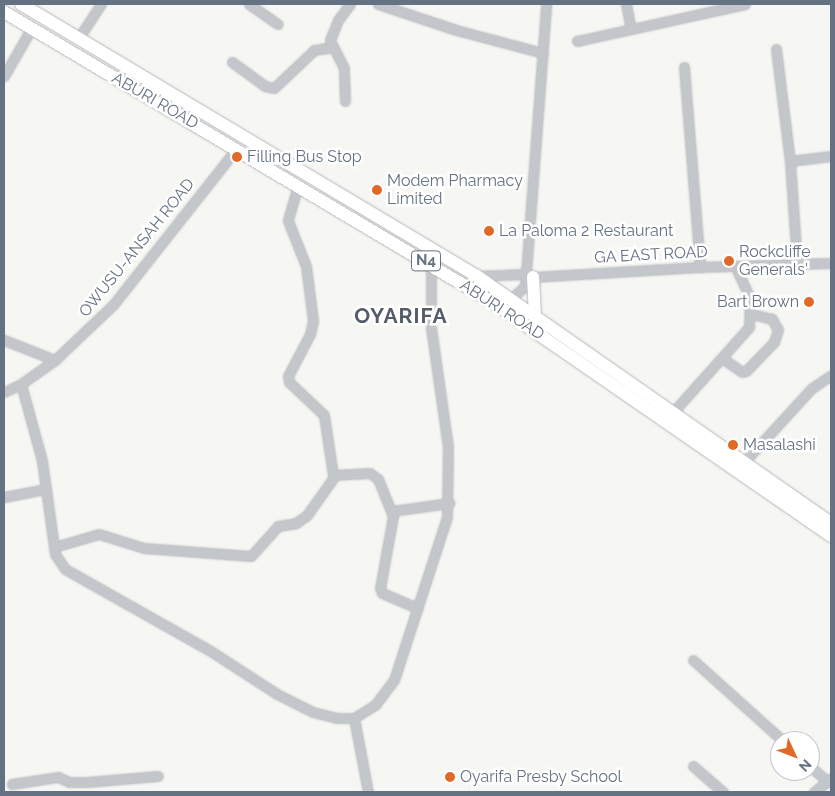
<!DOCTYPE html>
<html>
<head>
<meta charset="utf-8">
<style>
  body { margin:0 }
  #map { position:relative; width:835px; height:796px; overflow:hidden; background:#f6f6f3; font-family:Raleway,sans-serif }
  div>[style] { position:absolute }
  .roads { filter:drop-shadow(0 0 1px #b6b8bc) drop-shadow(0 0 1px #b6b8bc) }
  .minor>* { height:9px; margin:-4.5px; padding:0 4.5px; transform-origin:4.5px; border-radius:4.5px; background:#c3c6ca }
  .highway>* { height:12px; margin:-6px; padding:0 6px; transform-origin:6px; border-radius:6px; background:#fff }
  .dots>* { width:14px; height:14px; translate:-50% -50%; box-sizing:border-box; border:2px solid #fff; border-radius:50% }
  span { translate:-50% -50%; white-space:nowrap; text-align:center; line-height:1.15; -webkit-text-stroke:5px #fff; paint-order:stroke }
  .shield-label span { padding:1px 4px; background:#fff; border:1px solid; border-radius:4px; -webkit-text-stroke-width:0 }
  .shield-label { font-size:15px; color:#657283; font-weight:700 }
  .street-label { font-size:16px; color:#657283 }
  .poi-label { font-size:16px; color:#657283 }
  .left { translate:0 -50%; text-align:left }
  .right { translate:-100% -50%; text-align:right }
  .district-label { font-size:21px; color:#535c68; font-weight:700; letter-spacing:1px }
  .frame { position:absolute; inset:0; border:5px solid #657283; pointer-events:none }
  .north { position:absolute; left:770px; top:731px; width:50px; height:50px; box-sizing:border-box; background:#fff; border:1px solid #c1c7cd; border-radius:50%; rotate:133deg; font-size:14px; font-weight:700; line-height:20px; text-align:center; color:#657283 }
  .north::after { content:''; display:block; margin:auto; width:18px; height:22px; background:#e06928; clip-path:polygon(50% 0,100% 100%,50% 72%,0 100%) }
</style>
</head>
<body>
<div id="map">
  <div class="roads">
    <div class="minor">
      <i style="left:249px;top:4px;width:35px;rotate:35deg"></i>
      <i style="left:378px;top:4px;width:82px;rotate:18.4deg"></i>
      <i style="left:456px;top:30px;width:90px;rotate:14.8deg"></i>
      <i style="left:626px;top:4px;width:25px;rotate:79deg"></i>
      <i style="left:78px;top:39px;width:42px;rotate:-56.7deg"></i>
      <i style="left:577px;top:41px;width:172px;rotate:-12.4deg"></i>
      <i style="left:776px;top:49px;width:113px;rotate:82.9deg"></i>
      <i style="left:790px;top:161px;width:103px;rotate:86.1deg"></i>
      <i style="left:232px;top:62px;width:41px;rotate:36deg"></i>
      <i style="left:265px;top:86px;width:9px;rotate:13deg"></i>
      <i style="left:274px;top:88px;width:55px;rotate:-43.5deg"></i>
      <i style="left:314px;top:50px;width:18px;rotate:-9deg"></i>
      <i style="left:684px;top:67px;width:201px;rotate:85.4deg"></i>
      <i style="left:4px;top:76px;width:54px;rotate:-60.1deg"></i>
      <i style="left:345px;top:101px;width:33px;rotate:-92deg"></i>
      <i style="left:344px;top:68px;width:31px;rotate:-117deg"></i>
      <i style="left:330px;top:40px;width:22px;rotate:-68deg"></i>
      <i style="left:338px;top:20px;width:20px;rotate:-53deg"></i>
      <i style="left:790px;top:161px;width:41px;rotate:-7deg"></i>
      <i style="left:298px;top:185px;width:37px;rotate:106deg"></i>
      <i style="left:288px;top:221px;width:48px;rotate:68.2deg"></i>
      <i style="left:306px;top:266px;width:55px;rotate:82.7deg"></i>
      <i style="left:313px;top:321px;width:13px;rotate:103deg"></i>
      <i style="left:310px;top:334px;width:47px;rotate:117.6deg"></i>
      <i style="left:288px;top:376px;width:6px;rotate:81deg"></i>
      <i style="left:289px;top:382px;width:48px;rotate:43.3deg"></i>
      <i style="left:324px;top:415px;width:61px;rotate:81.5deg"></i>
      <i style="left:333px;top:475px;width:37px;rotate:-3deg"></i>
      <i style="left:370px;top:473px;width:10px;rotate:37deg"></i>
      <i style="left:378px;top:479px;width:40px;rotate:68deg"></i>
      <i style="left:393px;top:516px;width:73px;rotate:100.2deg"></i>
      <i style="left:380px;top:588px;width:5px;rotate:68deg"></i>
      <i style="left:382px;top:593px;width:39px;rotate:23deg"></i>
      <i style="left:477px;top:276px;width:48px;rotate:-2.4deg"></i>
      <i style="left:525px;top:274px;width:9px;rotate:21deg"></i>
      <i style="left:533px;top:277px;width:167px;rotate:-3.4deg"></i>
      <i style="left:700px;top:267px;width:131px;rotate:-1.7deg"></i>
      <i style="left:525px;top:286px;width:283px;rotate:-85.7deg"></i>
      <i style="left:492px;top:302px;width:20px;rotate:-11deg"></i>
      <i style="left:512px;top:298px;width:22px;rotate:-43deg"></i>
      <i style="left:4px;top:340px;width:55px;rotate:21.4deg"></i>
      <i style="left:722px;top:358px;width:24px;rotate:35deg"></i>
      <i style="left:742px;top:372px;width:4px;rotate:-14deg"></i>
      <i style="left:746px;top:371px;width:40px;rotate:-46deg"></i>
      <i style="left:774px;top:342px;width:13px;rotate:-72deg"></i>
      <i style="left:778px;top:330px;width:13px;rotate:-119deg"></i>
      <i style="left:772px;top:319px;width:21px;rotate:-166deg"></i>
      <i style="left:21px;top:384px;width:80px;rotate:74.7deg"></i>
      <i style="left:42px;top:461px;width:94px;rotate:82deg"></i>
      <i style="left:55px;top:554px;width:18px;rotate:56deg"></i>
      <i style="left:65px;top:569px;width:165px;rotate:29.4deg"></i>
      <i style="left:209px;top:650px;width:81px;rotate:32.9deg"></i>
      <i style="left:277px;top:694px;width:40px;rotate:26.6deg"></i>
      <i style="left:313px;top:712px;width:25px;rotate:14deg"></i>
      <i style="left:337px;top:718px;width:17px"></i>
      <i style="left:354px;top:718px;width:25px;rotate:-32deg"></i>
      <i style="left:375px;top:705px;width:31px;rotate:-53deg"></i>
      <i style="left:394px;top:680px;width:171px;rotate:-72deg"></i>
      <i style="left:447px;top:517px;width:70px;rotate:-89.2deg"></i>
      <i style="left:448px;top:447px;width:121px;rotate:-98.1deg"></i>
      <i style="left:431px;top:327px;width:63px;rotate:-90deg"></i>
      <i style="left:4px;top:392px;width:19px;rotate:-25deg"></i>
      <i style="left:21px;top:384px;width:42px;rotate:-35.2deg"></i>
      <i style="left:55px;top:360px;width:80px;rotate:-43.5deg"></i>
      <i style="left:113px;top:305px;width:199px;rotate:-51.7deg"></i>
      <i style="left:674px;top:411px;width:113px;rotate:-48.2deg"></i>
      <i style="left:749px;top:327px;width:29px;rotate:-88deg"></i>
      <i style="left:750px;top:298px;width:35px;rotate:-115deg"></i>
      <i style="left:745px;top:461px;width:99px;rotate:-47.5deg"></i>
      <i style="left:812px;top:388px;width:23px;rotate:-34deg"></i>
      <i style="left:4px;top:497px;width:43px;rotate:-10.8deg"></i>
      <i style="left:392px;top:511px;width:58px;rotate:-8deg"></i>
      <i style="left:54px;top:547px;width:47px;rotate:-16.1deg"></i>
      <i style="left:99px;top:534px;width:47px;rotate:17.3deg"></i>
      <i style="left:144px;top:548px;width:107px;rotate:4.3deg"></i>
      <i style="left:251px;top:556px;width:40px;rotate:-48deg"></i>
      <i style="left:278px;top:526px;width:18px;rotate:-9deg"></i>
      <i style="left:296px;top:523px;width:14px;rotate:-36deg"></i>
      <i style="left:307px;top:515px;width:47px;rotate:-54.6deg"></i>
      <i style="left:693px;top:660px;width:121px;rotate:42deg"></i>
      <i style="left:354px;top:718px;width:75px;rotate:79.3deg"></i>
      <i style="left:693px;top:766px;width:40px;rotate:41deg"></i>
      <i style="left:810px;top:766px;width:24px;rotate:42deg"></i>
      <i style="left:12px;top:784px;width:47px;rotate:-8.7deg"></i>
      <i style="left:58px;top:777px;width:12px;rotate:24deg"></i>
      <i style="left:69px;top:782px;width:18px"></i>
      <i style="left:87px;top:782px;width:71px;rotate:-4.8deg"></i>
      <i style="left:814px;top:792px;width:22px;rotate:-39deg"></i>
    </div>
    <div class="highway">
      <i style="left:21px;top:4px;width:531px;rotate:30.82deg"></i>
      <i style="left:477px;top:276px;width:432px;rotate:34.9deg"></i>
      <i style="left:4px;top:12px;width:568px;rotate:30.72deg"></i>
      <i style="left:492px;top:302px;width:412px;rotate:34.6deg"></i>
      <i style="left:533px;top:277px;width:37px;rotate:87deg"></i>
    </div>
  </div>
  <div class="dots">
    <i style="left:237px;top:157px;background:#e06928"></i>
    <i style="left:377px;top:190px;background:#e06928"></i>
    <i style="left:489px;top:231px;background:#e06928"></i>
    <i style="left:729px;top:261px;background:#e06928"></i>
    <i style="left:809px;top:302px;background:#e06928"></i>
    <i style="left:733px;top:445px;background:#e06928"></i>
    <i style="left:450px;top:777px;background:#e06928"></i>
  </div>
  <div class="shield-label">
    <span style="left:426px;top:261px">N4</span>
  </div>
  <div class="street-label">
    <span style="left:155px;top:101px;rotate:30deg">ABURI ROAD</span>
    <span style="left:137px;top:248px;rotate:-51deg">OWUSU-ANSAH ROAD</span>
    <span style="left:651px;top:255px;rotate:-3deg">GA EAST ROAD</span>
    <span style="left:502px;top:310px;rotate:33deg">ABURI ROAD</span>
  </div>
  <div class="poi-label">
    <span class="left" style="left:247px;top:157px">Filling Bus Stop</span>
    <span class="left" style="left:387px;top:190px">Modem Pharmacy<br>Limited</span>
    <span class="left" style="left:499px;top:231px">La Paloma 2 Restaurant</span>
    <span class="left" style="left:739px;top:261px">Rockcliffe<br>Generals'</span>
    <span class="right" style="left:799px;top:302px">Bart Brown</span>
    <span class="left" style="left:743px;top:445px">Masalashi</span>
    <span class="left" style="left:460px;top:777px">Oyarifa Presby School</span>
  </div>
  <div class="district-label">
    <span style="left:401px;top:316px">OYARIFA</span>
  </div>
  <div class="frame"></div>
  <div class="north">N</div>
</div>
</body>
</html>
